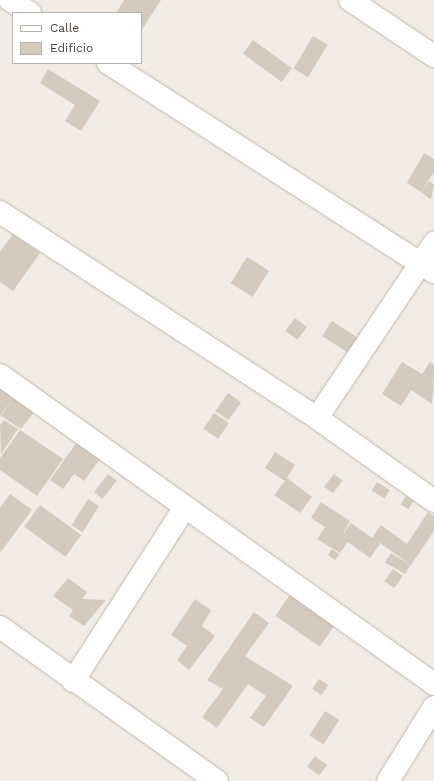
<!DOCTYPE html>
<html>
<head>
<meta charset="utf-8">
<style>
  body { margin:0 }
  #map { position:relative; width:434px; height:781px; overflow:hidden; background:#f1ece5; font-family:"Work Sans",sans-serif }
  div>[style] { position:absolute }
  .building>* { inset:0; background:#d5cabe; transform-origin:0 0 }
  .roads { filter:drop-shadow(0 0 1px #bfb6ab) drop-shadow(0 0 1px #bfb6ab) }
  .street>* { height:22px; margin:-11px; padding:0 11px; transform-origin:11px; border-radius:11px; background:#fff }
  span { translate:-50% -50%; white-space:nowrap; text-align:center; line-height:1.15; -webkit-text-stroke:4px #fff; paint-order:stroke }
  .legend { position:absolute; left:12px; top:12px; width:130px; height:52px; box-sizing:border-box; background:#fff; border:1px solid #b4b1ae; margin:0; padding:5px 7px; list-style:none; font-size:12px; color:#433c35 }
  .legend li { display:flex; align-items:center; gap:8px; height:20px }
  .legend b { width:20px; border:1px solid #b4b1ae }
</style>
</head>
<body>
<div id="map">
  <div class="building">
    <i style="clip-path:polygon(124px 0,161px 0,141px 31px,141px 13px,116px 13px)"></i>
    <i style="left:313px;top:36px;width:17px;height:38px;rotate:31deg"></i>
    <i style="left:253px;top:40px;width:48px;height:17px;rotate:36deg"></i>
    <i style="clip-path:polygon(48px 69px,100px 101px,81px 131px,65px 121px,75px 105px,40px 83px)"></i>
    <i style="clip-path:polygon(424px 153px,434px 159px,434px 172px,421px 192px,407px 183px)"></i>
    <i style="clip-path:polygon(429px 181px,434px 185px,431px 200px,421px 192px)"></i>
    <i style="clip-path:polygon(13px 234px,40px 253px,13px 291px,0 282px,0 252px)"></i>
    <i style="left:247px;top:257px;width:26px;height:31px;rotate:32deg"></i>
    <i style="left:295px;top:318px;width:15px;height:16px;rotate:37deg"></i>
    <i style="left:332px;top:321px;width:38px;height:18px;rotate:33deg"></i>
    <i style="clip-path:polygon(402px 362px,422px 374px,430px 362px,434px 365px,434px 381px,430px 379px,434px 382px,432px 404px,411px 390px,401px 406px,382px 394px)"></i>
    <i style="clip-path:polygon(0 380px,38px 407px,21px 429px,1px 416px,14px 398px,0 416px)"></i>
    <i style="left:228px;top:393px;width:16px;height:22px;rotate:35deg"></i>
    <i style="left:214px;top:413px;width:18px;height:19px;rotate:34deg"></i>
    <i style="clip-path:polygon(4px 420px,18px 429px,1px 454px,0 425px)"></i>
    <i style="clip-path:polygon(20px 430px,63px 459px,37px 496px,0 470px,0 458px)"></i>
    <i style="clip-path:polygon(77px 442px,100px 459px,84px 481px,74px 474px,63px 489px,50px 480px)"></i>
    <i style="clip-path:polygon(275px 452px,295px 465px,287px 478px,312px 497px,300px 513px,274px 495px,285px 481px,265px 468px)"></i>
    <i style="left:108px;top:474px;width:11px;height:23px;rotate:38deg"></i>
    <i style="left:334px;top:474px;width:11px;height:16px;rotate:38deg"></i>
    <i style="left:377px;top:482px;width:15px;height:10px;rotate:32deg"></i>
    <i style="clip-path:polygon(10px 494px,32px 510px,0 553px,0 508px)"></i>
    <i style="left:406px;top:496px;width:9px;height:10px;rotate:32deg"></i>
    <i style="left:88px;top:499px;width:13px;height:31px;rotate:32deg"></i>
    <i style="clip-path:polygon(321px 502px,350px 521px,342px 535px,351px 523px,372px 538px,381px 525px,407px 544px,428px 512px,434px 516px,434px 531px,411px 565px,376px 540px,380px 544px,370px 558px,348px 542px,340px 553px,317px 539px,325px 527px,311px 518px)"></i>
    <i style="left:40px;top:505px;width:51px;height:27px;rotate:36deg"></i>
    <i style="left:332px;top:549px;width:9px;height:7px;rotate:36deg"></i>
    <i style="left:391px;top:553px;width:23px;height:11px;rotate:31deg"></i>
    <i style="left:393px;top:569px;width:12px;height:15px;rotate:35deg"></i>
    <i style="clip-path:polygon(68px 578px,87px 592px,82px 599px,106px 600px,84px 626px,69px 616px,73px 610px,53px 596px)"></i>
    <i style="left:292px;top:592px;width:54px;height:29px;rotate:35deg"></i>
    <i style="clip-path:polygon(195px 599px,211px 610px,202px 626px,215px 636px,189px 670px,177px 660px,187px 646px,171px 635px)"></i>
    <i style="clip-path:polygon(254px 612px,269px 623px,245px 656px,293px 686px,264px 727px,250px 718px,266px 696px,248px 684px,217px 728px,202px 717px,223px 689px,207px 680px)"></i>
    <i style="left:319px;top:679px;width:11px;height:12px;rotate:34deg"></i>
    <i style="left:325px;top:711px;width:17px;height:29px;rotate:33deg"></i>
    <i style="left:315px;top:756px;width:15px;height:13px;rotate:37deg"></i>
  </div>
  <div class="roads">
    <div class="street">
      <i style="left:10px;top:0;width:24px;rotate:33deg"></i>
      <i style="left:350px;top:0;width:101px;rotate:33.7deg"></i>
      <i style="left:108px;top:63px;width:387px;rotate:32.7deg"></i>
      <i style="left:0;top:212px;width:378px;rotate:33deg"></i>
      <i style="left:317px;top:418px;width:143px;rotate:35.4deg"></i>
      <i style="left:0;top:375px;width:533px;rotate:35.45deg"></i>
      <i style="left:317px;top:418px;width:211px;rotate:-56.2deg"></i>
      <i style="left:0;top:627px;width:266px;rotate:35.4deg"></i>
      <i style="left:73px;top:681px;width:205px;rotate:-57.2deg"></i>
      <i style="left:388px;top:781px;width:87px;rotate:-58.1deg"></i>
    </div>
  </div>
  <ul class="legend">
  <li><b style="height:5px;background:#fff"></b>Calle</li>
  <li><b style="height:11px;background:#d5cabe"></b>Edificio</li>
  </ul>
</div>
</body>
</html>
